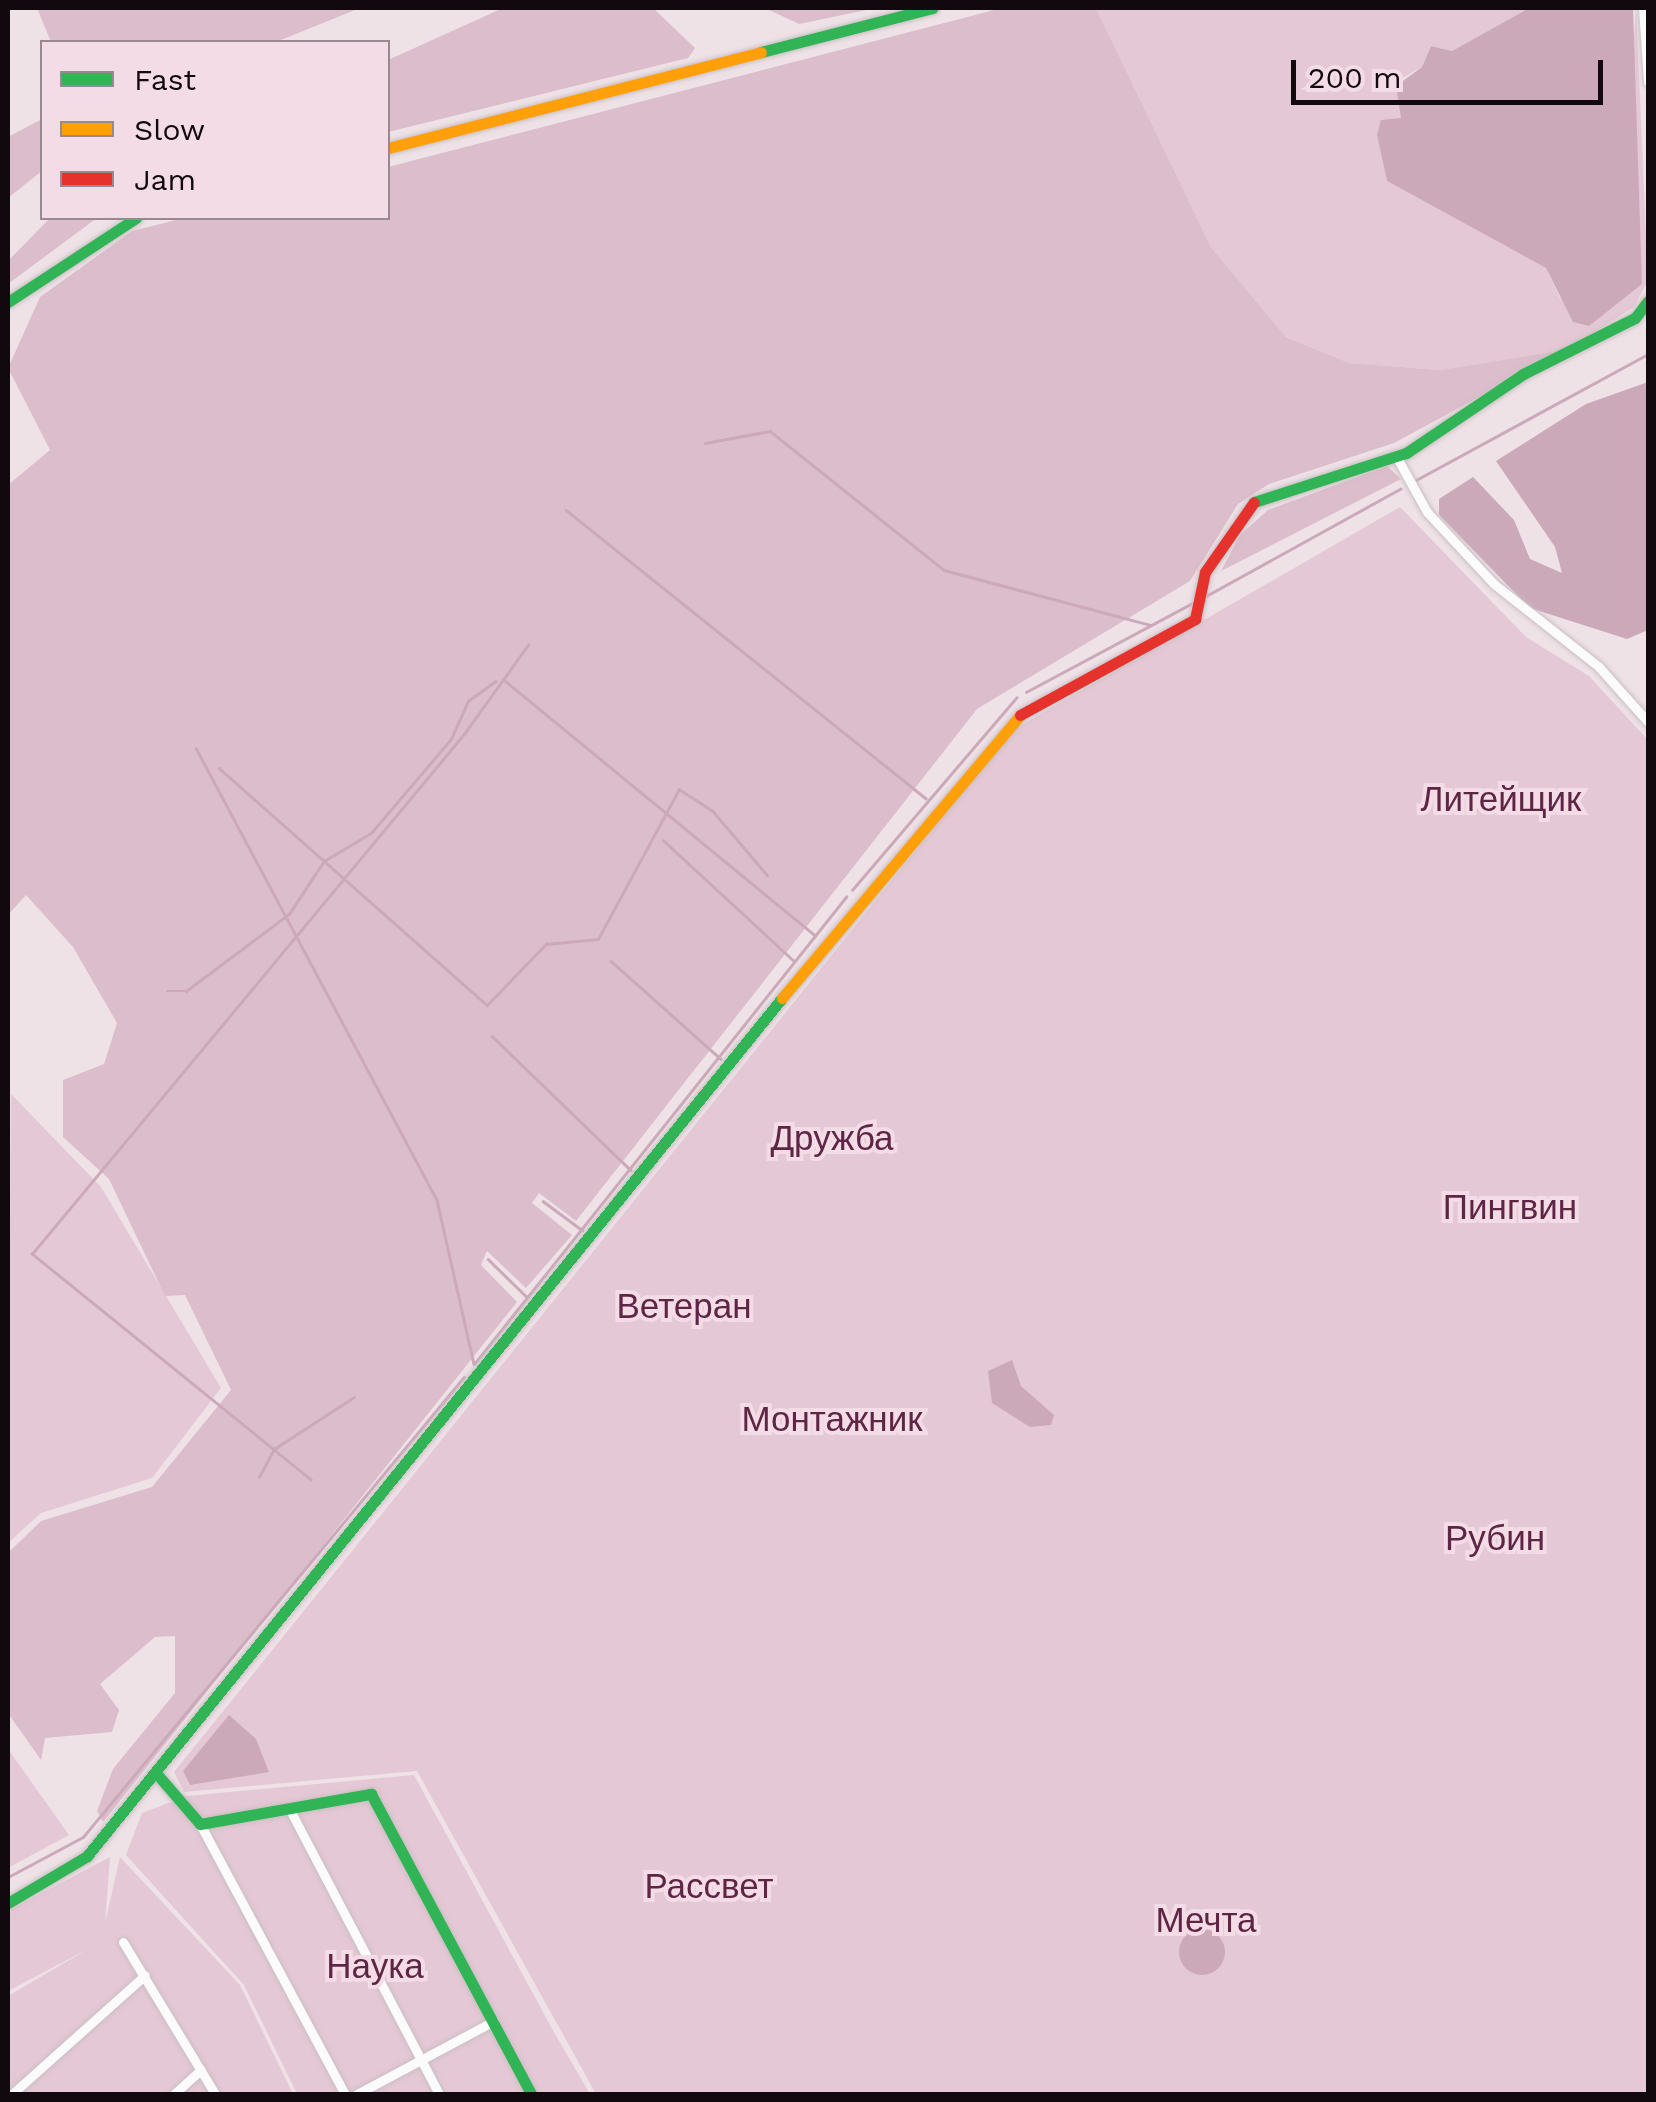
<!DOCTYPE html>
<html>
<head>
<meta charset="utf-8">
<style>
  body { margin:0 }
  #map { position:relative; width:1656px; height:2102px; overflow:hidden; background:#eee2e7; font-family:"Work Sans",sans-serif }
  div>[style] { position:absolute }
  .green>* { inset:0; background:#e5c8d5 }
  .forest>* { inset:0; background:#dcbdcb }
  .water>* { inset:0; background:#cca9b9 }
  .round { border-radius:50% }
  .stream>* { height:2.5px; margin:-1.25px; padding:0 1.25px; transform-origin:1.25px; border-radius:1.25px; background:#cca9b9 }
  .roads { filter:drop-shadow(0 0 2px #c9bfc3) drop-shadow(0 0 2px #c9bfc3) }
  .street>* { height:9px; margin:-4.5px; padding:0 4.5px; transform-origin:4.5px; border-radius:4.5px; background:#fcfbfb }
  .fast>* { height:11px; margin:-5.5px; padding:0 5.5px; transform-origin:5.5px; border-radius:5.5px; background:#30b455 }
  .slow>* { height:11px; margin:-5.5px; padding:0 5.5px; transform-origin:5.5px; border-radius:5.5px; background:#ff9f0a }
  .jam>* { height:11px; margin:-5.5px; padding:0 5.5px; transform-origin:5.5px; border-radius:5.5px; background:#e5322d }
  span { translate:-50% -50%; white-space:nowrap; text-align:center; line-height:1.15; -webkit-text-stroke:8px #f4dce6; paint-order:stroke }
  .park-label { font-size:35px; color:#5e2644 }
  .frame { position:absolute; inset:0; border:10px solid #11090d; pointer-events:none }
  .legend { position:absolute; left:40px; top:40px; width:350px; height:180px; box-sizing:border-box; background:#f4dce6; border:2px solid #99888f; margin:0; padding:12px 18px; list-style:none; font-size:30px; color:#11090d }
  .legend li { display:flex; align-items:center; gap:20px; height:50px }
  .legend b { width:50px; border:2px solid #99888f }
  .scale { position:absolute; left:1291px; top:60px; width:312px; height:45px; box-sizing:border-box; border:5px solid #11090d; border-top:0; padding-left:12px; font-size:30px; line-height:35px; white-space:nowrap; color:#11090d; -webkit-text-stroke:8px #f4dce6; paint-order:stroke }
</style>
</head>
<body>
<div id="map">
  <div class="green">
    <i style="clip-path:polygon(1096px 8px,1529px 8px,1452px 51px,1431px 46px,1422px 67px,1399px 80px,1401px 118px,1378px 135px,1387px 181px,1546px 268px,1560px 298px,1642px 284px,1630px 100px,1636px 8px,1648px 280px,1634px 307px,1568px 349px,1440px 370px,1349px 363px,1286px 337px,1211px 247px)"></i>
    <i style="clip-path:polygon(1400px 507px,1526px 637px,1589px 676px,1648px 740px,1648px 2094px,596px 2094px,417px 1771px,184px 1792px,174px 1772px,1013px 730px)"></i>
    <i style="clip-path:polygon(11px 1094px,101px 1187px,221px 1388px,152px 1478px,41px 1513px,8px 1543px)"></i>
    <i style="clip-path:polygon(8px 1749px,69px 1835px,8px 1868px)"></i>
    <i style="clip-path:polygon(414px 1775px,555px 2034px,590px 2094px,297px 2094px,244px 1985px,126px 1855px,142px 1813px,187px 1796px)"></i>
    <i style="clip-path:polygon(110px 1857px,105px 1923px,120px 1857px,240px 1985px,293px 2094px,8px 2094px,8px 1996px,88px 1949px,8px 1991px,8px 1911px)"></i>
  </div>
  <div class="forest">
    <i style="clip-path:polygon(37px 8px,360px 8px,276px 42px,51px 42px)"></i>
    <i style="clip-path:polygon(503px 8px,653px 8px,695px 48px,688px 58px,388px 132px,388px 60px)"></i>
    <i style="clip-path:polygon(765px 8px,876px 8px,799px 24px)"></i>
    <i style="clip-path:polygon(1002px 8px,1096px 8px,1211px 247px,1286px 337px,1349px 363px,1440px 370px,1568px 349px,1394px 443px,1269px 484px,1238px 504px,1190px 581px,977px 709px,576px 1221px,539px 1193px,532px 1203px,572px 1235px,526px 1288px,487px 1251px,481px 1265px,517px 1302px,103px 1822px,97px 1811px,113px 1769px,175px 1693px,175px 1636px,155px 1637px,100px 1684px,119px 1710px,112px 1732px,45px 1738px,41px 1760px,8px 1713px,8px 1553px,41px 1521px,152px 1487px,231px 1390px,185px 1295px,165px 1296px,109px 1179px,63px 1137px,63px 1080px,104px 1064px,117px 1023px,73px 947px,26px 895px,8px 915px,8px 485px,50px 450px,8px 368px,40px 297px,132px 231px,184px 218px,388px 218px,388px 167px)"></i>
    <i style="clip-path:polygon(42px 119px,42px 171px,8px 198px,8px 137px)"></i>
    <i style="clip-path:polygon(50px 218px,97px 218px,8px 284px,8px 261px)"></i>
    <i style="clip-path:polygon(1387px 466px,1401px 479px,1221px 571px,1240px 535px,1268px 510px)"></i>
  </div>
  <div class="water">
    <i style="clip-path:polygon(1529px 8px,1633px 8px,1642px 284px,1589px 326px,1573px 322px,1546px 268px,1387px 181px,1377px 135px,1381px 120px,1401px 118px,1396px 86px,1422px 67px,1431px 46px,1452px 51px)"></i>
    <i style="clip-path:polygon(1648px 382px,1648px 630px,1627px 639px,1530px 608px,1439px 515px,1439px 499px,1473px 477px,1514px 520px,1530px 559px,1562px 573px,1555px 547px,1496px 461px,1586px 404px)"></i>
    <i style="clip-path:polygon(1012px 1360px,1021px 1386px,1054px 1415px,1051px 1425px,1030px 1427px,992px 1403px,988px 1371px)"></i>
    <i style="clip-path:polygon(229px 1715px,256px 1739px,269px 1772px,190px 1785px,183px 1771px)"></i>
    <i class="round" style="left:1179px;top:1929px;width:46px;height:46px"></i>
  </div>
  <div class="stream">
    <i style="left:705px;top:443px;width:66px;rotate:-10.5deg"></i>
    <i style="left:770px;top:431px;width:223px;rotate:38.6deg"></i>
    <i style="left:944px;top:570px;width:213px;rotate:14.9deg"></i>
    <i style="left:1416px;top:480px;width:264px;rotate:-28.5deg"></i>
    <i style="left:566px;top:510px;width:461px;rotate:38.7deg"></i>
    <i style="left:1206px;top:596px;width:222px;rotate:-28.9deg"></i>
    <i style="left:503px;top:679px;width:404px;rotate:39.4deg"></i>
    <i style="left:1026px;top:692px;width:187px;rotate:-28.1deg"></i>
    <i style="left:196px;top:748px;width:512px;rotate:61.93deg"></i>
    <i style="left:437px;top:1200px;width:168px;rotate:77.3deg"></i>
    <i style="left:219px;top:768px;width:358px;rotate:41.5deg"></i>
    <i style="left:487px;top:1005px;width:85px;rotate:-46deg"></i>
    <i style="left:546px;top:944px;width:52px;rotate:-5.5deg"></i>
    <i style="left:598px;top:939px;width:170px;rotate:-61.6deg"></i>
    <i style="left:679px;top:789px;width:40px;rotate:32.9deg"></i>
    <i style="left:713px;top:811px;width:84px;rotate:49.8deg"></i>
    <i style="left:663px;top:840px;width:178px;rotate:42.7deg"></i>
    <i style="left:852px;top:890px;width:253px;rotate:-49.5deg"></i>
    <i style="left:611px;top:961px;width:147px;rotate:41.7deg"></i>
    <i style="left:167px;top:991px;width:19px"></i>
    <i style="left:186px;top:991px;width:129px;rotate:-36.8deg"></i>
    <i style="left:289px;top:914px;width:64px;rotate:-56.6deg"></i>
    <i style="left:324px;top:861px;width:55px;rotate:-30.8deg"></i>
    <i style="left:371px;top:833px;width:123px;rotate:-49.6deg"></i>
    <i style="left:451px;top:739px;width:42px;rotate:-65.9deg"></i>
    <i style="left:468px;top:701px;width:34px;rotate:-36deg"></i>
    <i style="left:492px;top:1036px;width:193px;rotate:44deg"></i>
    <i style="left:543px;top:1201px;width:49px;rotate:36.6deg"></i>
    <i style="left:488px;top:1259px;width:54px;rotate:44.3deg"></i>
    <i style="left:475px;top:1363px;width:596px;rotate:-51.48deg"></i>
    <i style="left:259px;top:1477px;width:32px;rotate:-62deg"></i>
    <i style="left:274px;top:1449px;width:95px;rotate:-33deg"></i>
    <i style="left:311px;top:1480px;width:359px;rotate:-141deg"></i>
    <i style="left:32px;top:1254px;width:676px;rotate:-50.28deg"></i>
    <i style="left:464px;top:734px;width:110px;rotate:-54.3deg"></i>
    <i style="left:8px;top:1877px;width:85px;rotate:-28.1deg"></i>
    <i style="left:83px;top:1837px;width:597px;rotate:-50.37deg"></i>
  </div>
  <div class="roads">
    <div class="street">
      <i style="left:1643px;top:8px;width:74px;rotate:86.1deg"></i>
      <i style="left:1396px;top:456px;width:64px;rotate:61deg"></i>
      <i style="left:1427px;top:512px;width:98px;rotate:47.1deg"></i>
      <i style="left:1494px;top:584px;width:134px;rotate:38.3deg"></i>
      <i style="left:1599px;top:667px;width:74px;rotate:48.3deg"></i>
      <i style="left:291px;top:1812px;width:318px;rotate:62.3deg"></i>
      <i style="left:200px;top:1824px;width:306px;rotate:61.8deg"></i>
      <i style="left:123px;top:1942px;width:178px;rotate:58.8deg"></i>
      <i style="left:12px;top:2094px;width:178px;rotate:-41.8deg"></i>
      <i style="left:174px;top:2094px;width:36px;rotate:-42deg"></i>
      <i style="left:357px;top:2094px;width:155px;rotate:-28.1deg"></i>
    </div>
    <div class="fast">
      <i style="left:761px;top:52px;width:177px;rotate:-14.4deg"></i>
      <i style="left:8px;top:302px;width:153px;rotate:-33.3deg"></i>
      <i style="left:1254px;top:502px;width:160px;rotate:-17.9deg"></i>
      <i style="left:1406px;top:453px;width:141px;rotate:-34deg"></i>
      <i style="left:1523px;top:374px;width:125px;rotate:-26.6deg"></i>
      <i style="left:1635px;top:318px;width:21px;rotate:-53deg"></i>
      <i style="left:156px;top:1773px;width:67px;rotate:49.2deg"></i>
      <i style="left:200px;top:1824px;width:174px;rotate:-10deg"></i>
      <i style="left:371px;top:1794px;width:340px;rotate:61.9deg"></i>
      <i style="left:8px;top:1903px;width:92px;rotate:-30.7deg"></i>
      <i style="left:87px;top:1856px;width:1104px;rotate:-50.99deg"></i>
    </div>
    <div class="slow">
      <i style="left:388px;top:148px;width:385px;rotate:-14.4deg"></i>
      <i style="left:782px;top:998px;width:370px;rotate:-49.9deg"></i>
    </div>
    <div class="jam">
      <i style="left:1020px;top:715px;width:200px;rotate:-28.7deg"></i>
      <i style="left:1195px;top:619px;width:48px;rotate:-78deg"></i>
      <i style="left:1205px;top:572px;width:85px;rotate:-55deg"></i>
    </div>
  </div>
  <div class="park-label">
    <span style="left:1501px;top:799px">Литейщик</span>
    <span style="left:832px;top:1138px">Дружба</span>
    <span style="left:1510px;top:1207px">Пингвин</span>
    <span style="left:684px;top:1306px">Ветеран</span>
    <span style="left:832px;top:1419px">Монтажник</span>
    <span style="left:1495px;top:1538px">Рубин</span>
    <span style="left:709px;top:1886px">Рассвет</span>
    <span style="left:1206px;top:1920px">Мечта</span>
    <span style="left:375px;top:1966px">Наука</span>
  </div>
  <div class="frame"></div>
  <ul class="legend">
  <li><b style="height:12px;background:#30b455"></b>Fast</li>
  <li><b style="height:12px;background:#ff9f0a"></b>Slow</li>
  <li><b style="height:12px;background:#e5322d"></b>Jam</li>
  </ul>
  <div class="scale">200 m</div>
</div>
</body>
</html>
